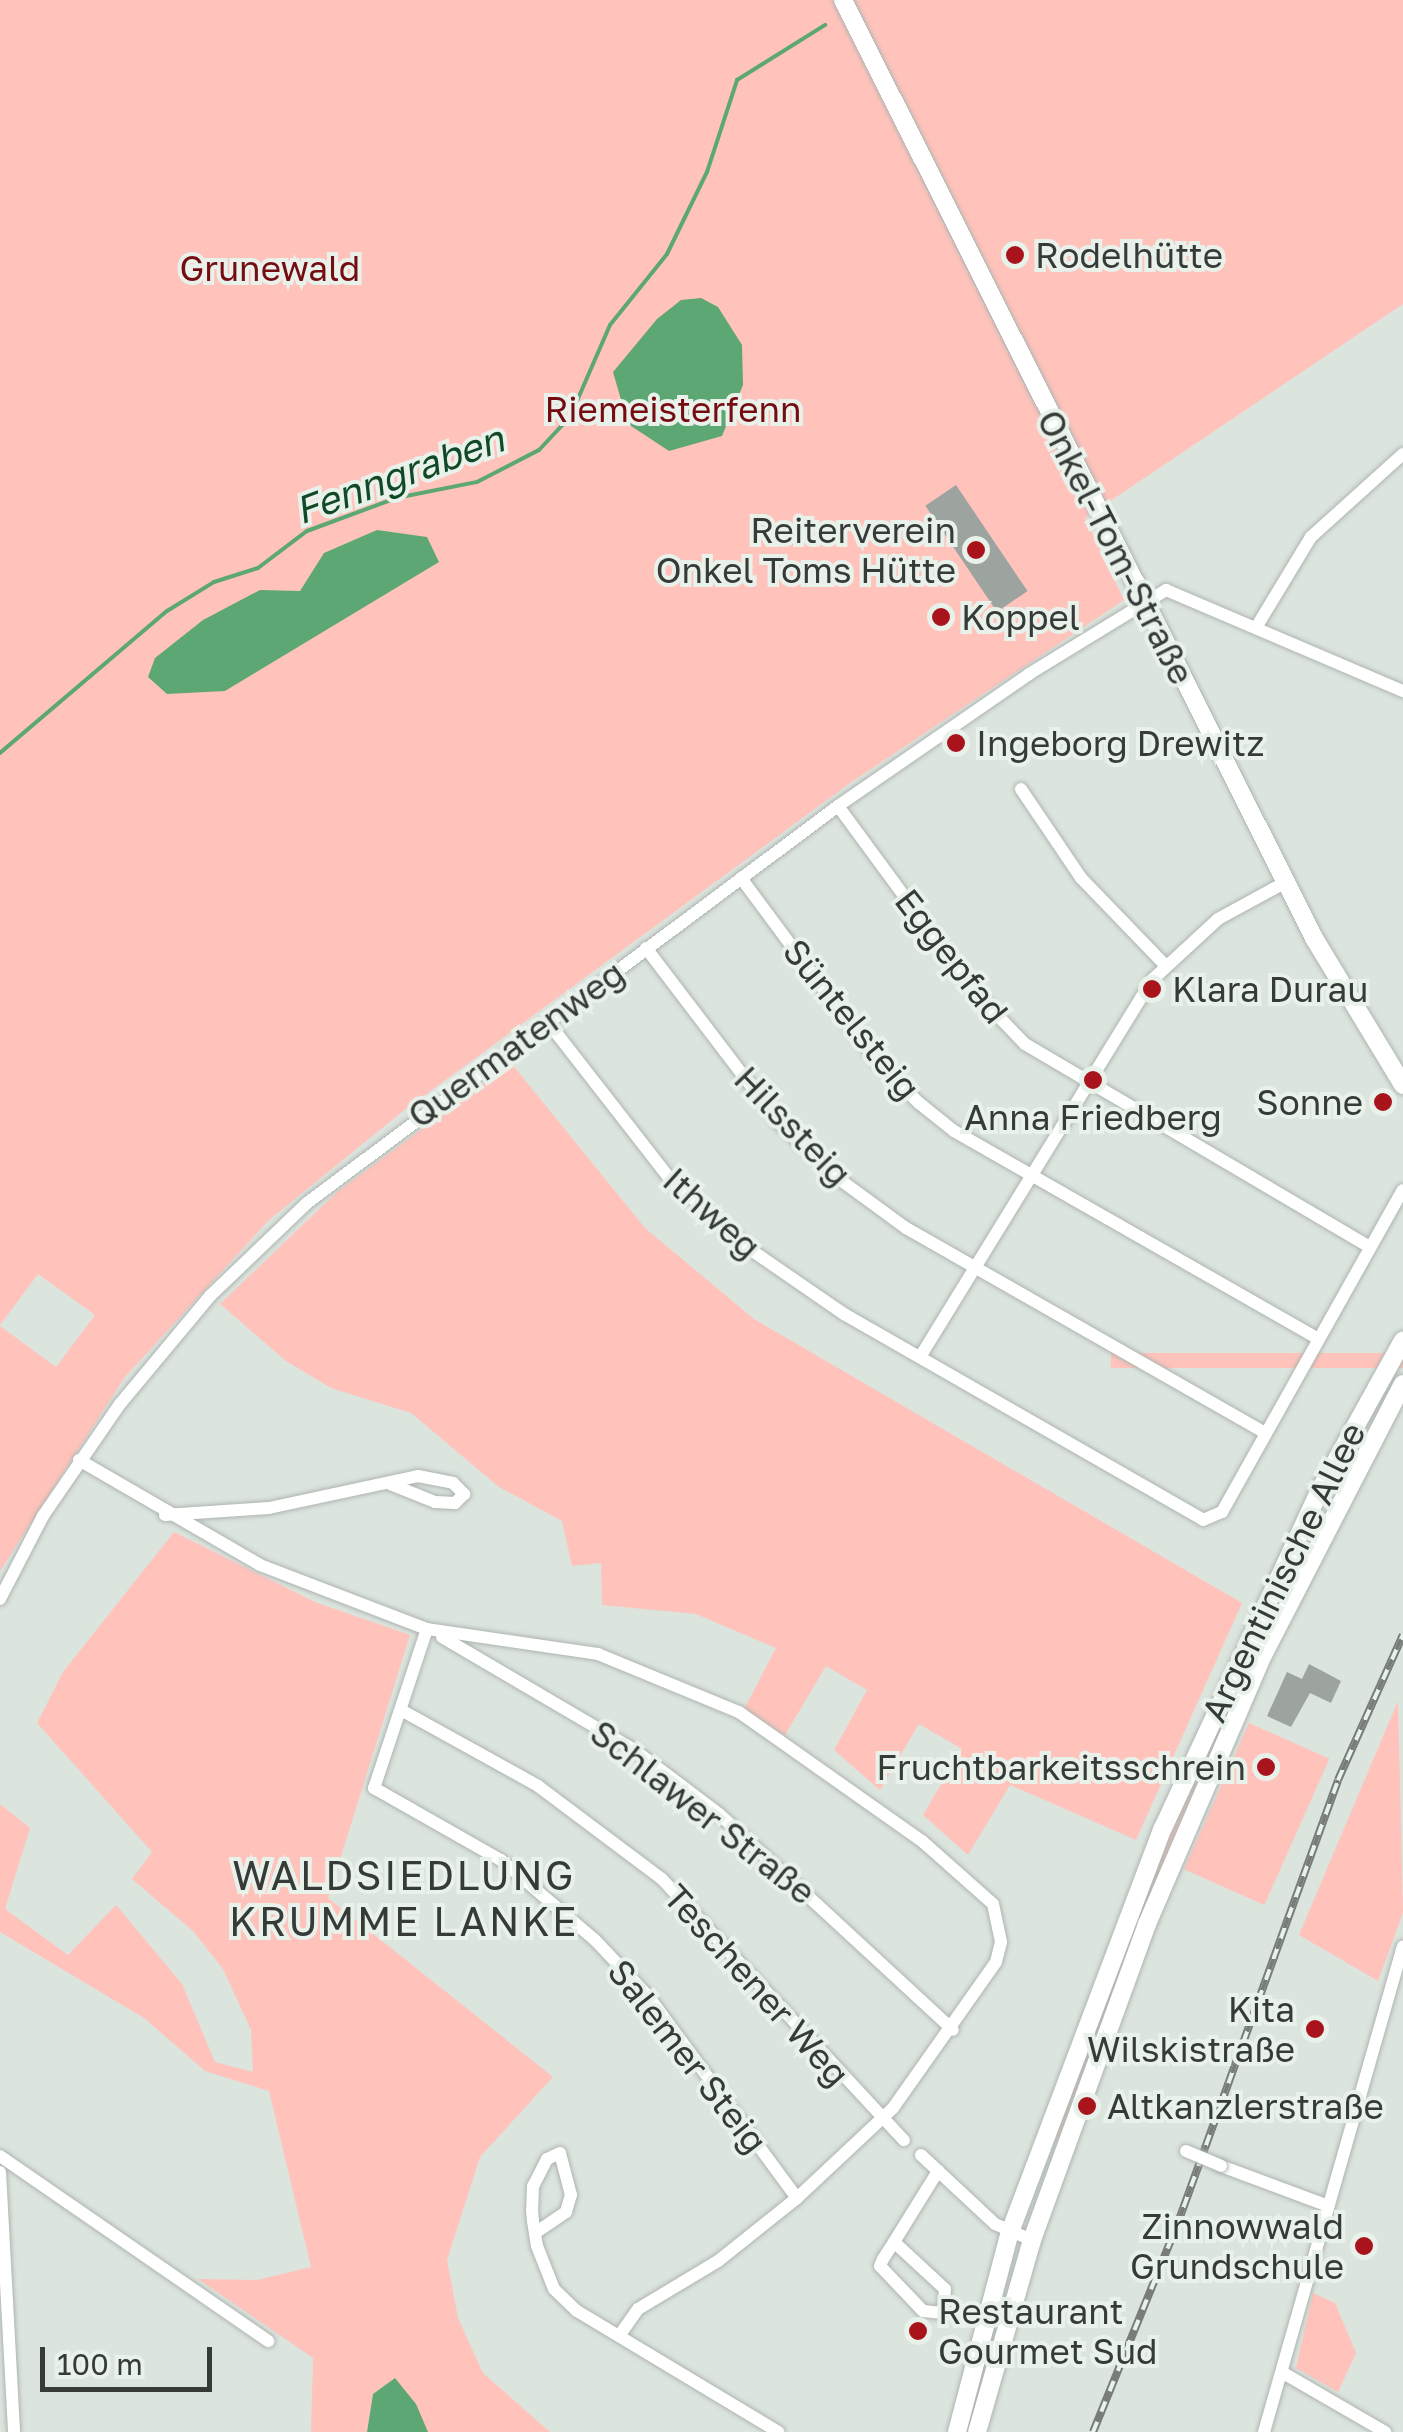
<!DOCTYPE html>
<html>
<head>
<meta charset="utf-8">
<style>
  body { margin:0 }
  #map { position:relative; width:1403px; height:2432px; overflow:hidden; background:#dce4de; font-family:"Golos Text",sans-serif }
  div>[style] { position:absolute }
  .green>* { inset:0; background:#ffc3bc; transform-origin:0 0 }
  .water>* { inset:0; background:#5ca774 }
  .stream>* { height:4px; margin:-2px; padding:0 2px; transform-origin:2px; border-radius:2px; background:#5ca774 }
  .building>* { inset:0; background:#9da49f; transform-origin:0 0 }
  .roads { filter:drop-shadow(0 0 2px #aeb5b0) drop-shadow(0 0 2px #aeb5b0) }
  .minor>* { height:12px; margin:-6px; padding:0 6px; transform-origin:6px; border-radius:6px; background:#fff }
  .secondary>* { height:18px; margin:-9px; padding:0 9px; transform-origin:9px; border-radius:9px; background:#fff }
  .rail>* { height:8px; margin-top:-4px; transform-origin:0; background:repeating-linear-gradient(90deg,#e9f1eb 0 11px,#787d79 0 22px); box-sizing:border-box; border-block:2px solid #787d79 }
  .bridges { filter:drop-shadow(0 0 2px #aeb5b0) drop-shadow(0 0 2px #aeb5b0) }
  .minor-bridge>* { height:12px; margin:-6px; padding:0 6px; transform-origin:6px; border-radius:6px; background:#fff }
  .dots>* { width:28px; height:28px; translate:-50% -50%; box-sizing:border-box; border:5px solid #e9f1eb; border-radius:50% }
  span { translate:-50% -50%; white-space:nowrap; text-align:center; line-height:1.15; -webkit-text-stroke:8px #e9f1eb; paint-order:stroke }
  .poi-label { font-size:35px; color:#373b38 }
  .left { translate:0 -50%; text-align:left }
  .right { translate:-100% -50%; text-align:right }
  .park-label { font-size:35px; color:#750c11 }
  .street-label { font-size:35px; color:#373b38 }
  .water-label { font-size:38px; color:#114927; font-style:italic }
  .quarter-label { font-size:40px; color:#373b38; letter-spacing:2.5px }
  .scale { position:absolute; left:40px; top:2347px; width:172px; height:45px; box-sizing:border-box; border:5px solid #373b38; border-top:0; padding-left:12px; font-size:30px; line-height:35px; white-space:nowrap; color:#373b38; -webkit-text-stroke:8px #e9f1eb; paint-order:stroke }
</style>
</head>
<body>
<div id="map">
  <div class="green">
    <i style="clip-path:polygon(0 0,1403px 0,1403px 304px,1085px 518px,1124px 600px,850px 783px,402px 1112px,269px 1220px,125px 1377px,0 1571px,0 1326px,56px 1367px,95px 1315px,38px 1274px,0 1325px)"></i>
    <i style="clip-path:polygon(511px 1063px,645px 1228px,754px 1319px,1242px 1603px,1136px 1840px,1010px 1785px,968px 1855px,923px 1815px,962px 1749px,919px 1724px,880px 1790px,834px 1750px,867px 1690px,826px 1666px,785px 1735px,743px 1711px,776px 1648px,696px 1614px,602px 1605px,601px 1563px,572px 1566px,562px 1521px,499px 1487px,411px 1413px,331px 1388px,286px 1361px,220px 1304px,337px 1192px)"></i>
    <i style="left:1403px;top:1353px;width:15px;height:292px;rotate:90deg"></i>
    <i style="clip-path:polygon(174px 1532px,315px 1602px,410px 1635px,328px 1898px,553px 2077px,480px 2157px,447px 2260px,458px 2318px,483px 2373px,550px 2432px,428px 2432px,395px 2378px,373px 2394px,367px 2432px,311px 2432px,313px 2358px,198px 2279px,257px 2280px,311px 2267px,269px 2091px,205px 2071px,144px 2018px,0 1932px,0 1804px,30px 1828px,5px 1909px,68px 1955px,116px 1905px,182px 1984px,215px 2062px,253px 2072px,251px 2030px,223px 1969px,193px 1931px,132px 1879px,152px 1852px,37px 1723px,63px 1672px)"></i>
    <i style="clip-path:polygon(1262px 1623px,1270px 1626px,1147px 1903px,1059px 2137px,1051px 2134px,1140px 1900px)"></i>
    <i style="clip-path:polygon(1398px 1701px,1403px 1913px,1378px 1981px,1299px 1935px)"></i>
    <i style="left:1249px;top:1723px;width:88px;height:160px;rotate:24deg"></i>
    <i style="clip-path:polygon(1313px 2293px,1335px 2303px,1356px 2353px,1338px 2392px,1296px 2368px)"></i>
  </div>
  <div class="water">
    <i style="clip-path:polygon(701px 298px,718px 307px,742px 345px,743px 385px,722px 436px,669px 451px,628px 424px,613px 372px,657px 319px,681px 300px)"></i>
    <i style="clip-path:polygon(377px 530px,427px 537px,439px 562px,225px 691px,167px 694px,148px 677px,155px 658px,203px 620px,260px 590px,300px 591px,324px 553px)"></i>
    <i style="clip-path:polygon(395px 2378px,416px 2404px,428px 2432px,367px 2432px,373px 2394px)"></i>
  </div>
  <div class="stream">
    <i style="left:0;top:753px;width:219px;rotate:-40.4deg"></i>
    <i style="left:167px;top:611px;width:55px;rotate:-31.7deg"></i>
    <i style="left:214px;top:582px;width:46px;rotate:-17.7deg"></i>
    <i style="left:258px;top:568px;width:61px;rotate:-37.1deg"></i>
    <i style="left:307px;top:531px;width:95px;rotate:-20.3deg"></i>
    <i style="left:396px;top:498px;width:83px;rotate:-11.2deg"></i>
    <i style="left:477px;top:482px;width:70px;rotate:-27.3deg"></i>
    <i style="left:539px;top:450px;width:45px;rotate:-46.8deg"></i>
    <i style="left:570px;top:417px;width:100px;rotate:-66.5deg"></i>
    <i style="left:610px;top:325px;width:91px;rotate:-51.2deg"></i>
    <i style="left:667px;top:254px;width:91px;rotate:-64deg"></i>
    <i style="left:707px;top:172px;width:97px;rotate:-71.9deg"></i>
    <i style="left:737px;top:80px;width:104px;rotate:-32deg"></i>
  </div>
  <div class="building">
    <i style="left:956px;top:485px;width:128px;height:37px;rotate:56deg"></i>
    <i style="clip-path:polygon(1309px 1664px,1341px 1681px,1331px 1703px,1310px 1693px,1291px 1727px,1267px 1716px,1287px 1672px,1302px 1679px)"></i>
  </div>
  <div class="roads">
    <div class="minor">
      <i style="left:1257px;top:626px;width:104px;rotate:-58.8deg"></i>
      <i style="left:1311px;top:537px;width:124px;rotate:-42.1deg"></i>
      <i style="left:1021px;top:789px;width:107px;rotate:56deg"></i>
      <i style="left:1081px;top:878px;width:121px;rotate:46deg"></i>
      <i style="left:838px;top:806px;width:228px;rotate:53.7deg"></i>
      <i style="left:973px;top:990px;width:75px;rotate:46.1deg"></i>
      <i style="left:1025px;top:1044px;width:400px;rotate:30.5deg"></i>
      <i style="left:741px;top:878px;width:227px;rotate:53.4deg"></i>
      <i style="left:876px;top:1060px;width:61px;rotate:45deg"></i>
      <i style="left:919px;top:1103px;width:45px;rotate:38.7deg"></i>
      <i style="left:954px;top:1131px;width:418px;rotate:29.7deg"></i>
      <i style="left:646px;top:948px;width:221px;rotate:52.7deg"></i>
      <i style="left:780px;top:1124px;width:81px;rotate:43deg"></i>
      <i style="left:839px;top:1179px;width:83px;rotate:36.2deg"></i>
      <i style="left:906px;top:1228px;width:414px;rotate:29.7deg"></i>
      <i style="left:547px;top:1021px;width:200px;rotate:52.1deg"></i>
      <i style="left:670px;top:1179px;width:111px;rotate:41deg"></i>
      <i style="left:754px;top:1252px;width:109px;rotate:34.6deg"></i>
      <i style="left:844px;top:1314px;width:414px;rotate:29.8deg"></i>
      <i style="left:1203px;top:1520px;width:21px;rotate:-23deg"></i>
      <i style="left:1222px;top:1512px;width:369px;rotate:-60.7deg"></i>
      <i style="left:920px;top:1357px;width:443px;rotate:-58.4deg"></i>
      <i style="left:1152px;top:980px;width:90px;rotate:-42.7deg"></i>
      <i style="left:1218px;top:919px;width:77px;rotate:-28.6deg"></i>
      <i style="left:79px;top:1460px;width:209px;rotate:30.1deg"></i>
      <i style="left:260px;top:1565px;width:179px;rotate:21deg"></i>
      <i style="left:427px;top:1629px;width:173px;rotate:8.3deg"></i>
      <i style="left:598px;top:1654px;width:152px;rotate:22.4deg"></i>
      <i style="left:739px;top:1712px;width:224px;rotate:35.2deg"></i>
      <i style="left:922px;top:1841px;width:95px;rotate:41.6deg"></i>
      <i style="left:993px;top:1904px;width:39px;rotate:78deg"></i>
      <i style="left:1001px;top:1942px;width:21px;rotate:104deg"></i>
      <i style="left:996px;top:1962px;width:179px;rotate:125.2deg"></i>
      <i style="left:893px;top:2108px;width:132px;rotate:136.8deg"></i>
      <i style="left:797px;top:2198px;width:101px;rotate:141.4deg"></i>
      <i style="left:718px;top:2261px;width:93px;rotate:149deg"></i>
      <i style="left:638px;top:2309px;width:33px;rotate:125deg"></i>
      <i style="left:165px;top:1515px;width:104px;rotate:-3.9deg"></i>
      <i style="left:269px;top:1508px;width:152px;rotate:-12.1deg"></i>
      <i style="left:418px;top:1476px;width:36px;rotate:11deg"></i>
      <i style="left:453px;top:1483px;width:16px;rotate:45deg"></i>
      <i style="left:464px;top:1494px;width:13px;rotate:135deg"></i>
      <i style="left:455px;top:1503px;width:20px;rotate:-177deg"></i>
      <i style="left:435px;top:1502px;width:48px;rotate:-158.2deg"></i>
      <i style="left:0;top:1599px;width:93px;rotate:-62.6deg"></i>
      <i style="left:43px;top:1516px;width:136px;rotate:-55.5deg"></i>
      <i style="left:120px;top:1404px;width:141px;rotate:-50.2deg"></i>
      <i style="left:210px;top:1296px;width:134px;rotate:-43.8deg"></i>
      <i style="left:307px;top:1203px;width:663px;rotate:-36.78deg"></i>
      <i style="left:838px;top:806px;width:232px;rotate:-34.6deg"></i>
      <i style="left:1029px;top:674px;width:161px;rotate:-31.5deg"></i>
      <i style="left:1166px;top:590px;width:258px;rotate:23.1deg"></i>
      <i style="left:427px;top:1629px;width:168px;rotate:108.4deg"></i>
      <i style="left:374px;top:1788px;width:146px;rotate:29.6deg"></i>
      <i style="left:501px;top:1860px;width:123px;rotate:40.4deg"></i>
      <i style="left:595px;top:1940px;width:77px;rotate:46.6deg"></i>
      <i style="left:648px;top:1996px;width:251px;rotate:53.6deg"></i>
      <i style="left:442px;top:1637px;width:221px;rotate:30.4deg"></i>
      <i style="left:633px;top:1749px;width:108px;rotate:37.1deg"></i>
      <i style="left:719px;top:1814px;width:318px;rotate:42.7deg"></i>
      <i style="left:401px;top:1710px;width:157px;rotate:29deg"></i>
      <i style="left:538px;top:1786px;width:155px;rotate:36.9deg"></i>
      <i style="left:662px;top:1879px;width:356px;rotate:47.2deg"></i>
      <i style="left:921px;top:2155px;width:101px;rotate:43deg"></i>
      <i style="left:995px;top:2224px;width:40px;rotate:23.4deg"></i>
      <i style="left:0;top:2156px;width:326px;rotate:34.6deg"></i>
      <i style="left:1221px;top:2166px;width:109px;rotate:20.4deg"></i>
      <i style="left:0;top:2172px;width:260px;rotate:86.9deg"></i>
      <i style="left:535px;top:2233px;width:37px;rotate:-34deg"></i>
      <i style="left:566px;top:2212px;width:18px;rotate:-74deg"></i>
      <i style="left:571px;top:2195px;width:43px;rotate:-104.7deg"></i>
      <i style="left:560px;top:2153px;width:14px;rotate:155deg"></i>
      <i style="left:547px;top:2159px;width:30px;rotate:117deg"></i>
      <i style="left:533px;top:2186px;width:24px;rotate:92deg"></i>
      <i style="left:532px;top:2210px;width:11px;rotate:85deg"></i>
      <i style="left:533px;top:2221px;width:25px;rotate:81deg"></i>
      <i style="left:537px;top:2246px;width:46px;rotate:68.4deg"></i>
      <i style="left:554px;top:2289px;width:32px;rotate:44deg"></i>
      <i style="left:577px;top:2311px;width:235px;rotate:31deg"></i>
      <i style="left:894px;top:2242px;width:69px;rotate:42.7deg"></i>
      <i style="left:945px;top:2289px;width:24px;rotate:95deg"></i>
      <i style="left:943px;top:2313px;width:20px;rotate:-174deg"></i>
      <i style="left:923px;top:2311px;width:62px;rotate:-133.7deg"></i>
      <i style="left:880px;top:2266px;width:8px;rotate:-67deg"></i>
      <i style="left:883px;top:2259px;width:20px;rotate:-57deg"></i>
      <i style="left:894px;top:2242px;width:84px;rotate:-58.2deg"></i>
      <i style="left:1285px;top:2374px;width:116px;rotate:30.1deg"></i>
      <i style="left:1264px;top:2432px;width:505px;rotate:-74.04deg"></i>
    </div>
    <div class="secondary">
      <i style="left:843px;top:0;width:1050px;rotate:63.34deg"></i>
      <i style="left:1314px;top:938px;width:172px;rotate:58.8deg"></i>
      <i style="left:957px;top:2432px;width:207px;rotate:-75.2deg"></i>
      <i style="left:1010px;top:2232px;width:432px;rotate:-69.3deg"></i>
      <i style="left:1163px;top:1828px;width:373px;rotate:-65.1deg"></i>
      <i style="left:1320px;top:1490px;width:171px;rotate:-61deg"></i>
      <i style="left:977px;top:2432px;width:200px;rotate:-74deg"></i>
      <i style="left:1032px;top:2240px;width:336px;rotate:-70deg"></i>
      <i style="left:1147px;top:1924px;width:293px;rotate:-66.7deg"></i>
      <i style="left:1263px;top:1655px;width:305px;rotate:-62.7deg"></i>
    </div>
  </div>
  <div class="rail">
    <i style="left:1093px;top:2432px;width:220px;rotate:-67.9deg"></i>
    <i style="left:1176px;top:2228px;width:476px;rotate:-70.1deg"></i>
    <i style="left:1338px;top:1780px;width:159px;rotate:-65.9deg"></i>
  </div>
  <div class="bridges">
    <div class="minor-bridge">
      <i style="left:1186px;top:2151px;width:38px;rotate:23deg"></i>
    </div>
  </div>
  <div class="dots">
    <i style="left:1015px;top:255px;background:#a9141c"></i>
    <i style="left:976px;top:550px;background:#a9141c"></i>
    <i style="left:941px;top:617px;background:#a9141c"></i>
    <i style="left:956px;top:743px;background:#a9141c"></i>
    <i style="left:1152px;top:989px;background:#a9141c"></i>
    <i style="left:1093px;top:1080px;background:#a9141c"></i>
    <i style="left:1383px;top:1102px;background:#a9141c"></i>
    <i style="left:1266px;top:1767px;background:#a9141c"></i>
    <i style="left:1315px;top:2029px;background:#a9141c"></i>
    <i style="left:1087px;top:2106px;background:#a9141c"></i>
    <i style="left:1364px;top:2246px;background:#a9141c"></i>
    <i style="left:918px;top:2331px;background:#a9141c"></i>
  </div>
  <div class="poi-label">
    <span class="left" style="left:1035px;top:255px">Rodelhütte</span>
    <span class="right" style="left:956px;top:550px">Reiterverein<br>Onkel Toms Hütte</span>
    <span class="left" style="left:961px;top:617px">Koppel</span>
    <span class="left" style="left:976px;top:743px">Ingeborg Drewitz</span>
    <span class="left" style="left:1172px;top:989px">Klara Durau</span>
    <span class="right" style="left:1363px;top:1102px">Sonne</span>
    <span style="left:1093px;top:1117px">Anna Friedberg</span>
    <span class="right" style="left:1246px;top:1767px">Fruchtbarkeitsschrein</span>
    <span class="right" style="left:1295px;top:2029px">Kita<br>Wilskistraße</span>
    <span class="left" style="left:1107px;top:2106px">Altkanzlerstraße</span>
    <span class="right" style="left:1344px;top:2246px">Zinnowwald<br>Grundschule</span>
    <span class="left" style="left:938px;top:2331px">Restaurant<br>Gourmet Sud</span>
  </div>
  <div class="park-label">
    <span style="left:270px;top:268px">Grunewald</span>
    <span style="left:673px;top:409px">Riemeisterfenn</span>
  </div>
  <div class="street-label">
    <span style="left:1116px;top:547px;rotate:63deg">Onkel-Tom-Straße</span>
    <span style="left:952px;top:956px;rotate:52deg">Eggepfad</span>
    <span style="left:852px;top:1019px;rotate:51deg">Süntelsteig</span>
    <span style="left:516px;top:1044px;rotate:-36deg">Quermatenweg</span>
    <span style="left:793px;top:1126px;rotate:46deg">Hilssteig</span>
    <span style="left:712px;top:1213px;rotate:42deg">Ithweg</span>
    <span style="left:1283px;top:1572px;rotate:-64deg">Argentinische Allee</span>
    <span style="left:703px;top:1812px;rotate:38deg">Schlawer Straße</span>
    <span style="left:757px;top:1985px;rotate:48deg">Teschener Weg</span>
    <span style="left:688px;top:2056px;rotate:52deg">Salemer Steig</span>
  </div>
  <div class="water-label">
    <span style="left:399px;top:474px;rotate:-20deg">Fenngraben</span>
  </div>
  <div class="quarter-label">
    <span style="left:404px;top:1898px">WALDSIEDLUNG<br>KRUMME LANKE</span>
  </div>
  <div class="scale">100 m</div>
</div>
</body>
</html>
